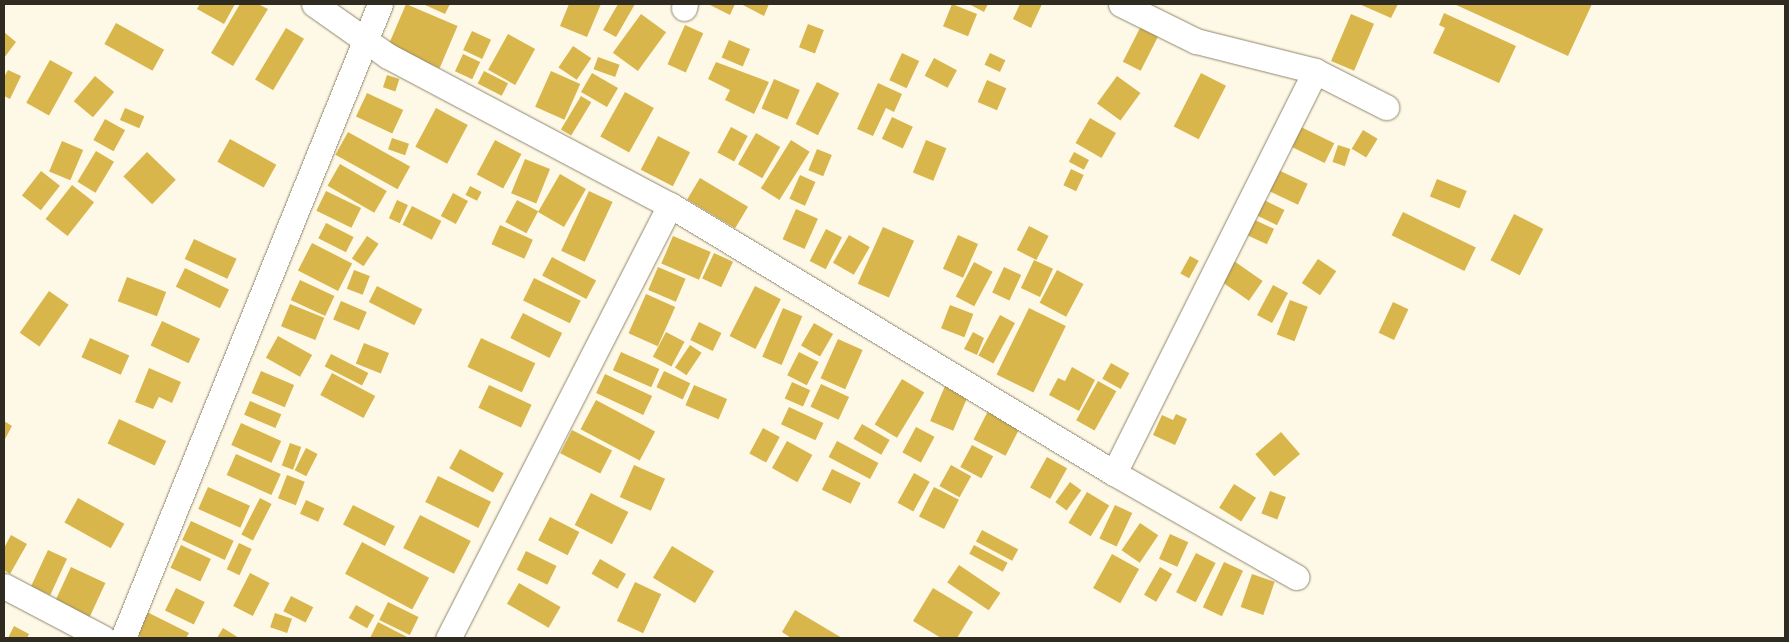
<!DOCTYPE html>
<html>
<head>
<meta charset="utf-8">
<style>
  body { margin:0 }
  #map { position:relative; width:1789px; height:642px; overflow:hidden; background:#fef8e7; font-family:"DM Sans",sans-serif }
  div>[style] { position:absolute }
  .building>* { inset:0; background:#d9b64c; transform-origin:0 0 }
  .roads { filter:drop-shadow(0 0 1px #90876d) drop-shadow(0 0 1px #90876d) }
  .minor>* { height:25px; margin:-12.5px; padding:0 12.5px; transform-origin:12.5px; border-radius:12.5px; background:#fff }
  span { translate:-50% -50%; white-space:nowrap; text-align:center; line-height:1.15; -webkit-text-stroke:4px #fef8e7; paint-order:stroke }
  .frame { position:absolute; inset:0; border:5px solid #2f2b20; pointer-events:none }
</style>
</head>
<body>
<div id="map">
  <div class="building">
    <i style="clip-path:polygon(200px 4px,235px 4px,224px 24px,197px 9px)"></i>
    <i style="clip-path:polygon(240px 4px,258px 4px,268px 9px,233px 66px,211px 53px)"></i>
    <i style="left:406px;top:4px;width:56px;height:46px;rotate:23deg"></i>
    <i style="clip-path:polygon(423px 4px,450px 4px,445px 14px)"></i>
    <i style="clip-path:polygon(569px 4px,601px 4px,587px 37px,560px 26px)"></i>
    <i style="clip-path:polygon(618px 4px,635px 4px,616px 37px,603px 30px)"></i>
    <i style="clip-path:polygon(708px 4px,735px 4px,730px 15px)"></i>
    <i style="clip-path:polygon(741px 4px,769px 4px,764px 16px)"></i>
    <i style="left:952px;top:4px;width:27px;height:24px;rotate:22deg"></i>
    <i style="clip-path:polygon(969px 4px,988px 4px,984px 12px)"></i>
    <i style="clip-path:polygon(1020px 4px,1042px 4px,1031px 28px,1013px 19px)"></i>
    <i style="clip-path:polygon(1359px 4px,1398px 4px,1391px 18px)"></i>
    <i style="clip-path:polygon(1454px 4px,1592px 4px,1568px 56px)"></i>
    <i style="clip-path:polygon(1444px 13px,1516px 46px,1499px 83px,1433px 53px,1445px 28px,1439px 25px)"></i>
    <i style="left:641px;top:14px;width:31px;height:48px;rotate:36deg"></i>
    <i style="left:1351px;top:14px;width:25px;height:51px;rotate:23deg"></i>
    <i style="left:116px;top:23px;width:55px;height:24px;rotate:29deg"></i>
    <i style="left:808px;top:24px;width:17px;height:25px;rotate:21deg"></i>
    <i style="left:685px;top:25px;width:20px;height:43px;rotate:24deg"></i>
    <i style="left:1141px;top:26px;width:20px;height:40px;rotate:27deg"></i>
    <i style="left:286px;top:28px;width:21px;height:60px;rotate:31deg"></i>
    <i style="left:472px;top:31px;width:21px;height:21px;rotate:25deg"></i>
    <i style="clip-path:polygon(4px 32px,16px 42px,4px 58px)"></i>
    <i style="left:508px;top:34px;width:31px;height:41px;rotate:29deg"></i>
    <i style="left:729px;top:40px;width:23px;height:19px;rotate:23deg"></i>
    <i style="left:573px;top:46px;width:22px;height:26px;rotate:34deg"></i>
    <i style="left:902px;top:53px;width:19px;height:30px;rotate:25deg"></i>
    <i style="left:990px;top:53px;width:17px;height:13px;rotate:25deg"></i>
    <i style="left:463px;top:54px;width:19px;height:19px;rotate:25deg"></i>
    <i style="left:598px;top:57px;width:23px;height:13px;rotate:20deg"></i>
    <i style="left:934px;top:58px;width:26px;height:20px;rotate:28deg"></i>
    <i style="left:50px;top:60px;width:26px;height:49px;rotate:29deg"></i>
    <i style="clip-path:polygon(716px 62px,769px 82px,754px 114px,725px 100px,730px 90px,708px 79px)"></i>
    <i style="clip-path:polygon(8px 70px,21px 76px,10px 99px,4px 96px,4px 77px)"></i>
    <i style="left:484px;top:71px;width:27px;height:14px;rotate:27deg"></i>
    <i style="left:551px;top:71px;width:32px;height:39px;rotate:24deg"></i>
    <i style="left:592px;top:73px;width:30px;height:22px;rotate:30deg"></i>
    <i style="left:1201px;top:73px;width:28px;height:60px;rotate:27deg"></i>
    <i style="left:387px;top:75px;width:13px;height:13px;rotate:18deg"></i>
    <i style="left:95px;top:76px;width:25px;height:33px;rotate:40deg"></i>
    <i style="left:1117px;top:76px;width:29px;height:34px;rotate:36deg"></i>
    <i style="left:774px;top:79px;width:28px;height:32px;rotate:23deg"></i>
    <i style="left:987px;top:80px;width:21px;height:24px;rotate:23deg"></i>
    <i style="left:817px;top:82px;width:25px;height:47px;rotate:27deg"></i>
    <i style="clip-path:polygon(878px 83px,902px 94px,894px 112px,886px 108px,873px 136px,857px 129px)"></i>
    <i style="left:625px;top:92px;width:33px;height:51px;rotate:29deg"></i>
    <i style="left:367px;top:93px;width:40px;height:26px;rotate:25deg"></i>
    <i style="left:581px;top:96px;width:12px;height:39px;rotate:31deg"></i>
    <i style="left:125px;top:108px;width:21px;height:13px;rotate:23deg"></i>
    <i style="left:436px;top:108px;width:36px;height:44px;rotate:28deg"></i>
    <i style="left:892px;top:117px;width:23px;height:24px;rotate:25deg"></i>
    <i style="left:1090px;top:118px;width:30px;height:29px;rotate:30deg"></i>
    <i style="left:105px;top:119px;width:23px;height:24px;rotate:29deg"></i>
    <i style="left:731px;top:127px;width:19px;height:29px;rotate:28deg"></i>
    <i style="left:1301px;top:127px;width:37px;height:22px;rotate:26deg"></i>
    <i style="left:1363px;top:130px;width:17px;height:22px;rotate:31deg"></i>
    <i style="left:348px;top:132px;width:71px;height:26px;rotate:29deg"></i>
    <i style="left:756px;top:133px;width:28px;height:36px;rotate:30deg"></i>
    <i style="left:658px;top:136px;width:36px;height:38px;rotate:27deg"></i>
    <i style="left:392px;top:138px;width:18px;height:12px;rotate:19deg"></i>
    <i style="left:230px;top:139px;width:53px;height:26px;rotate:29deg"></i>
    <i style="left:495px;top:140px;width:30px;height:39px;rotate:28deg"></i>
    <i style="left:791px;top:140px;width:22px;height:57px;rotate:32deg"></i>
    <i style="left:926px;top:140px;width:22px;height:35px;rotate:22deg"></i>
    <i style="left:62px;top:141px;width:23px;height:33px;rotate:23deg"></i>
    <i style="left:1338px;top:145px;width:13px;height:18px;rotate:18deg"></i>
    <i style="left:817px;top:149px;width:16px;height:23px;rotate:22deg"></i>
    <i style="left:96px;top:151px;width:21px;height:36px;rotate:31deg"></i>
    <i style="left:147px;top:152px;width:40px;height:34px;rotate:44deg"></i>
    <i style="left:1074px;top:152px;width:17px;height:11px;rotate:28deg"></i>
    <i style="left:525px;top:159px;width:27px;height:37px;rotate:22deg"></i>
    <i style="left:340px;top:164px;width:54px;height:25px;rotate:30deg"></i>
    <i style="left:1071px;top:169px;width:14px;height:18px;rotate:25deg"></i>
    <i style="left:1276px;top:169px;width:35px;height:23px;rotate:25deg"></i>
    <i style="left:41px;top:171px;width:24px;height:31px;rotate:38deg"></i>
    <i style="left:560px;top:174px;width:30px;height:44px;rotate:30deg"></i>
    <i style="left:800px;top:175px;width:17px;height:26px;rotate:24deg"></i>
    <i style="left:700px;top:178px;width:56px;height:25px;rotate:31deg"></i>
    <i style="left:1437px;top:179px;width:32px;height:19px;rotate:22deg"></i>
    <i style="left:72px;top:185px;width:28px;height:43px;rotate:38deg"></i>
    <i style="left:470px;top:186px;width:13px;height:10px;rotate:27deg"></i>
    <i style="left:326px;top:191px;width:39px;height:22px;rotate:26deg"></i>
    <i style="left:589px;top:191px;width:26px;height:66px;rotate:25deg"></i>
    <i style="left:453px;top:193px;width:17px;height:26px;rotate:28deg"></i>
    <i style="left:1262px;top:199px;width:25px;height:17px;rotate:26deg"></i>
    <i style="left:397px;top:200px;width:12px;height:20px;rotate:24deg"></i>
    <i style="left:517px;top:200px;width:24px;height:25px;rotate:28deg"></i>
    <i style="left:412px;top:206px;width:33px;height:21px;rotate:27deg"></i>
    <i style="left:796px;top:209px;width:24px;height:33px;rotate:24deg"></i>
    <i style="left:1403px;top:212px;width:81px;height:26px;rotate:26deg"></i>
    <i style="left:1514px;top:214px;width:33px;height:52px;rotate:27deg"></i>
    <i style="left:1255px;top:220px;width:21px;height:17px;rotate:25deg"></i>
    <i style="left:326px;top:223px;width:31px;height:17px;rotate:27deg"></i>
    <i style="left:500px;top:225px;width:36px;height:21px;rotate:24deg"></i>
    <i style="left:1029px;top:226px;width:22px;height:27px;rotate:27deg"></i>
    <i style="left:883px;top:227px;width:34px;height:62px;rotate:24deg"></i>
    <i style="left:826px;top:229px;width:18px;height:36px;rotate:27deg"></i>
    <i style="left:849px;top:235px;width:24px;height:32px;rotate:30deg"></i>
    <i style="left:958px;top:235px;width:22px;height:37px;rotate:24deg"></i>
    <i style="left:367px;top:236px;width:14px;height:27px;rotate:34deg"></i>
    <i style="left:673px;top:236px;width:41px;height:30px;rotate:23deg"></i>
    <i style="left:194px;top:239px;width:47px;height:22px;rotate:25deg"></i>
    <i style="left:312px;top:243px;width:45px;height:31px;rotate:27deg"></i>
    <i style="left:714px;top:253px;width:21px;height:28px;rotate:25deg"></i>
    <i style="left:1190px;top:256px;width:10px;height:20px;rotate:29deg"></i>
    <i style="left:552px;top:257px;width:50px;height:21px;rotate:28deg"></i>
    <i style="left:1318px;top:259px;width:22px;height:29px;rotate:34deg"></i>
    <i style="left:1034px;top:260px;width:21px;height:31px;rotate:25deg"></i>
    <i style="left:1234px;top:261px;width:35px;height:24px;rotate:35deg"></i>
    <i style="left:974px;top:262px;width:21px;height:39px;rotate:28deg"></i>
    <i style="left:658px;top:267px;width:30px;height:25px;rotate:23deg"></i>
    <i style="left:1004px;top:267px;width:19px;height:28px;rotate:25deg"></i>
    <i style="left:185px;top:268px;width:49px;height:21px;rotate:26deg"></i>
    <i style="left:354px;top:270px;width:17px;height:20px;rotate:21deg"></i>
    <i style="left:1057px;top:270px;width:30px;height:37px;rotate:28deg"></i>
    <i style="left:127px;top:277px;width:42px;height:26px;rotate:21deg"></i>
    <i style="left:534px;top:278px;width:52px;height:25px;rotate:26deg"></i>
    <i style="left:300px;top:280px;width:38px;height:22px;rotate:25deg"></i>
    <i style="left:1273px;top:285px;width:17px;height:34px;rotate:28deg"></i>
    <i style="left:377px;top:286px;width:51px;height:18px;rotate:27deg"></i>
    <i style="left:755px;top:286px;width:29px;height:56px;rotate:27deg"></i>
    <i style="left:49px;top:291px;width:24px;height:51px;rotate:35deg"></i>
    <i style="left:646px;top:294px;width:32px;height:43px;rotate:24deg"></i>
    <i style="left:1290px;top:300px;width:19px;height:37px;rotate:21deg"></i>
    <i style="left:341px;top:301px;width:28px;height:20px;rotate:23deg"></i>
    <i style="left:1393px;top:302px;width:17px;height:34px;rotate:25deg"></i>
    <i style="left:290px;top:304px;width:37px;height:24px;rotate:22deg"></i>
    <i style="left:950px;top:305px;width:25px;height:25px;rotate:21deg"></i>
    <i style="left:783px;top:308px;width:21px;height:53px;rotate:23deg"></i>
    <i style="left:1029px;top:308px;width:41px;height:74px;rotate:26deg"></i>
    <i style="left:523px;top:313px;width:44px;height:28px;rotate:27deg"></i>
    <i style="left:1000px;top:315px;width:17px;height:46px;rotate:28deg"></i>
    <i style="left:162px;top:321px;width:42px;height:27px;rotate:25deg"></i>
    <i style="left:699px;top:322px;width:25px;height:20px;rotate:26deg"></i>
    <i style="left:814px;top:323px;width:22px;height:26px;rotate:30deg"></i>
    <i style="left:666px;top:332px;width:21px;height:28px;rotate:28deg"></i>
    <i style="clip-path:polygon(973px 332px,984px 338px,977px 355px,964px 349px)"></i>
    <i style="left:278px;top:336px;width:39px;height:25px;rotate:29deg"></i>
    <i style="left:90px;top:338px;width:43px;height:21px;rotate:24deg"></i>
    <i style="left:481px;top:338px;width:60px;height:32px;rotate:25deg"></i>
    <i style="left:838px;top:339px;width:27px;height:43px;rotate:24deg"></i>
    <i style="left:364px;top:343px;width:27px;height:22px;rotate:22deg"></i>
    <i style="left:690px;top:345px;width:14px;height:27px;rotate:34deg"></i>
    <i style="left:621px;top:352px;width:42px;height:20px;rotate:24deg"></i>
    <i style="left:799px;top:352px;width:22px;height:26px;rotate:27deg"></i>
    <i style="left:331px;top:354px;width:42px;height:14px;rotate:27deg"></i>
    <i style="left:1111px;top:363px;width:21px;height:18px;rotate:29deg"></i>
    <i style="clip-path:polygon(1072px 367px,1095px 380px,1079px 411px,1049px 395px,1058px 378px,1065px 381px)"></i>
    <i style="clip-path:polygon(149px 368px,181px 382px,172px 403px,159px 397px,153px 409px,135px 402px)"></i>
    <i style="left:261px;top:371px;width:36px;height:24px;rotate:23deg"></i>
    <i style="left:664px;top:371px;width:29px;height:18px;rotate:25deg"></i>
    <i style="left:332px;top:373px;width:49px;height:25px;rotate:28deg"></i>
    <i style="left:605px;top:374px;width:52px;height:21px;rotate:25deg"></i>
    <i style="left:902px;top:379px;width:26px;height:53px;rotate:31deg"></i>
    <i style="left:1098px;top:381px;width:21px;height:45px;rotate:29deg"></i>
    <i style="left:792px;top:382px;width:20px;height:18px;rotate:24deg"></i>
    <i style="left:821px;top:384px;width:31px;height:25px;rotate:25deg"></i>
    <i style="left:489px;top:385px;width:47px;height:25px;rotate:25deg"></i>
    <i style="left:694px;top:385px;width:36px;height:22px;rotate:23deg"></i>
    <i style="left:945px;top:386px;width:25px;height:38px;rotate:23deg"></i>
    <i style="left:596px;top:400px;width:67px;height:33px;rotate:28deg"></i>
    <i style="left:250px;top:401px;width:34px;height:15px;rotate:23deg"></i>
    <i style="left:789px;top:407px;width:38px;height:19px;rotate:25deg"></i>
    <i style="left:988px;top:411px;width:36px;height:32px;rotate:27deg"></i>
    <i style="clip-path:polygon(1176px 414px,1187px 419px,1175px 445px,1153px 435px,1162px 415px,1173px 420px)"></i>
    <i style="left:119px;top:419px;width:52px;height:27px;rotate:25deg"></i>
    <i style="clip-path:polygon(4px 421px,12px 426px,4px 441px)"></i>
    <i style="left:241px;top:423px;width:44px;height:24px;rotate:24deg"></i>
    <i style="left:862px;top:424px;width:32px;height:17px;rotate:30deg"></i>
    <i style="left:916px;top:427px;width:21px;height:29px;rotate:28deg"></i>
    <i style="left:763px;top:428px;width:19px;height:29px;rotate:28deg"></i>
    <i style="left:572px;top:430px;width:45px;height:26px;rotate:27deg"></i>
    <i style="left:1281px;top:432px;width:29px;height:34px;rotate:49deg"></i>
    <i style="left:787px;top:441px;width:29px;height:31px;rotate:29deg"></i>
    <i style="left:837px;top:441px;width:47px;height:18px;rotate:28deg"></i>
    <i style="left:290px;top:443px;width:12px;height:24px;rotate:20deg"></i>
    <i style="left:972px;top:445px;width:24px;height:25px;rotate:28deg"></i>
    <i style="left:306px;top:448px;width:13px;height:25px;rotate:27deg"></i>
    <i style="left:460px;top:449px;width:50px;height:22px;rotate:29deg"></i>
    <i style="left:236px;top:454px;width:49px;height:23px;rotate:24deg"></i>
    <i style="left:1047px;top:457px;width:23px;height:35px;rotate:29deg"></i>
    <i style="left:634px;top:465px;width:34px;height:35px;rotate:24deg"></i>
    <i style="left:951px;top:465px;width:23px;height:24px;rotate:29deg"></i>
    <i style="left:832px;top:469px;width:32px;height:23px;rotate:26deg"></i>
    <i style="left:914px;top:473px;width:18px;height:34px;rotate:29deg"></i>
    <i style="left:287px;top:475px;width:19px;height:25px;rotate:21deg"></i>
    <i style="left:438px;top:476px;width:59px;height:29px;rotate:26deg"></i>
    <i style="left:1070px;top:482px;width:14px;height:25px;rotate:36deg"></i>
    <i style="left:1234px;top:484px;width:26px;height:28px;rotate:32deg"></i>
    <i style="left:208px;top:487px;width:46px;height:24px;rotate:24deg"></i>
    <i style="left:934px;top:487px;width:28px;height:33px;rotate:27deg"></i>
    <i style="left:1270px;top:491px;width:17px;height:24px;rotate:21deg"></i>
    <i style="left:1087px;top:492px;width:26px;height:36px;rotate:31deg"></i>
    <i style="left:591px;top:493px;width:42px;height:36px;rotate:27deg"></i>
    <i style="left:78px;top:498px;width:53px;height:28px;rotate:29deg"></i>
    <i style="left:260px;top:498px;width:13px;height:41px;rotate:27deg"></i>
    <i style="left:306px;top:500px;width:20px;height:15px;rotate:24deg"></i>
    <i style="left:353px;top:505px;width:47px;height:22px;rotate:27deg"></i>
    <i style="left:1115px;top:505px;width:19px;height:37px;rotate:25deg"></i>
    <i style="left:420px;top:515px;width:57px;height:37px;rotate:27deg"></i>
    <i style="left:550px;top:517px;width:33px;height:26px;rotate:27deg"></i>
    <i style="left:191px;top:521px;width:47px;height:21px;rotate:25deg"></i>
    <i style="left:1140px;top:523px;width:22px;height:33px;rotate:34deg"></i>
    <i style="left:982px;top:530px;width:41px;height:13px;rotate:28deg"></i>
    <i style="left:1170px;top:534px;width:20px;height:27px;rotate:24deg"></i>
    <i style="clip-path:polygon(11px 535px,27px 544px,10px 574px,4px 570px,4px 548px)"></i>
    <i style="left:362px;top:542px;width:76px;height:36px;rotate:28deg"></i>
    <i style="left:239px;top:543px;width:14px;height:29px;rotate:25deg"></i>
    <i style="left:181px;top:545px;width:33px;height:25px;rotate:25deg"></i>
    <i style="left:974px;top:545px;width:38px;height:10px;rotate:28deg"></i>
    <i style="left:672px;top:546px;width:49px;height:37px;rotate:31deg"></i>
    <i style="left:48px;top:550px;width:21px;height:40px;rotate:25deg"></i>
    <i style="left:526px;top:551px;width:34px;height:21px;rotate:26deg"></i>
    <i style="left:1196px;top:553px;width:22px;height:44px;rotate:27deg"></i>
    <i style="left:1112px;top:554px;width:31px;height:39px;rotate:29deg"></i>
    <i style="left:600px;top:559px;width:30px;height:17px;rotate:30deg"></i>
    <i style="left:1224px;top:562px;width:21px;height:50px;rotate:25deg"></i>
    <i style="left:959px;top:565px;width:50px;height:21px;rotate:34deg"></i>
    <i style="left:71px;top:567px;width:38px;height:41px;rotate:25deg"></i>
    <i style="left:1160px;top:567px;width:14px;height:32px;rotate:30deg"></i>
    <i style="left:250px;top:573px;width:22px;height:37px;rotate:27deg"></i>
    <i style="left:1252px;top:574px;width:24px;height:35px;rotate:19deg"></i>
    <i style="left:635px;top:582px;width:29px;height:43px;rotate:25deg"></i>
    <i style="left:519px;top:583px;width:48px;height:24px;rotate:30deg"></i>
    <i style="left:176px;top:588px;width:32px;height:25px;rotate:26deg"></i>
    <i style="clip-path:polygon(933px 588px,973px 612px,957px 638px,941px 638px,913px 621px)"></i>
    <i style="left:291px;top:596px;width:25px;height:17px;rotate:27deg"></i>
    <i style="left:388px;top:602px;width:34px;height:20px;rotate:26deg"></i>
    <i style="left:356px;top:605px;width:21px;height:15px;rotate:29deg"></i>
    <i style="clip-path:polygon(795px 610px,842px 638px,791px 638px,782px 632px)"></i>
    <i style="clip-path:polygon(145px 611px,189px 633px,186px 638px,143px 638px,134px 634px)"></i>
    <i style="left:275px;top:613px;width:18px;height:15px;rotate:19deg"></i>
    <i style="clip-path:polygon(378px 622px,409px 638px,370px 638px)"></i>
    <i style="clip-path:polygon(14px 626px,29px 634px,27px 638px,8px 638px)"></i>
    <i style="clip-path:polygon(223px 628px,239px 638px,217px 638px)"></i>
  </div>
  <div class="roads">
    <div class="minor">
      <i style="left:314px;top:4px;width:90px;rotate:35.1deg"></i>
      <i style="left:388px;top:56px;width:319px;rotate:27.9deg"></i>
      <i style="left:670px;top:205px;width:487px;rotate:117.1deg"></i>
      <i style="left:1121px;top:4px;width:84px;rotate:26.3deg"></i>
      <i style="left:1196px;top:41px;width:123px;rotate:14.1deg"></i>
      <i style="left:1315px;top:71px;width:80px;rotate:26.9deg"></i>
      <i style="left:684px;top:8px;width:4px;rotate:-76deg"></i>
      <i style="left:670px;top:205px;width:519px;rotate:31.12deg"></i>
      <i style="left:1114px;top:473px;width:210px;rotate:29.7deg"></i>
      <i style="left:1114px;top:473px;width:449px;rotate:-63.4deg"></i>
      <i style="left:4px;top:586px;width:112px;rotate:27.7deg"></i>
      <i style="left:123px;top:638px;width:684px;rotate:-67.93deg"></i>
    </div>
  </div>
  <div class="frame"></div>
</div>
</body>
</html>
